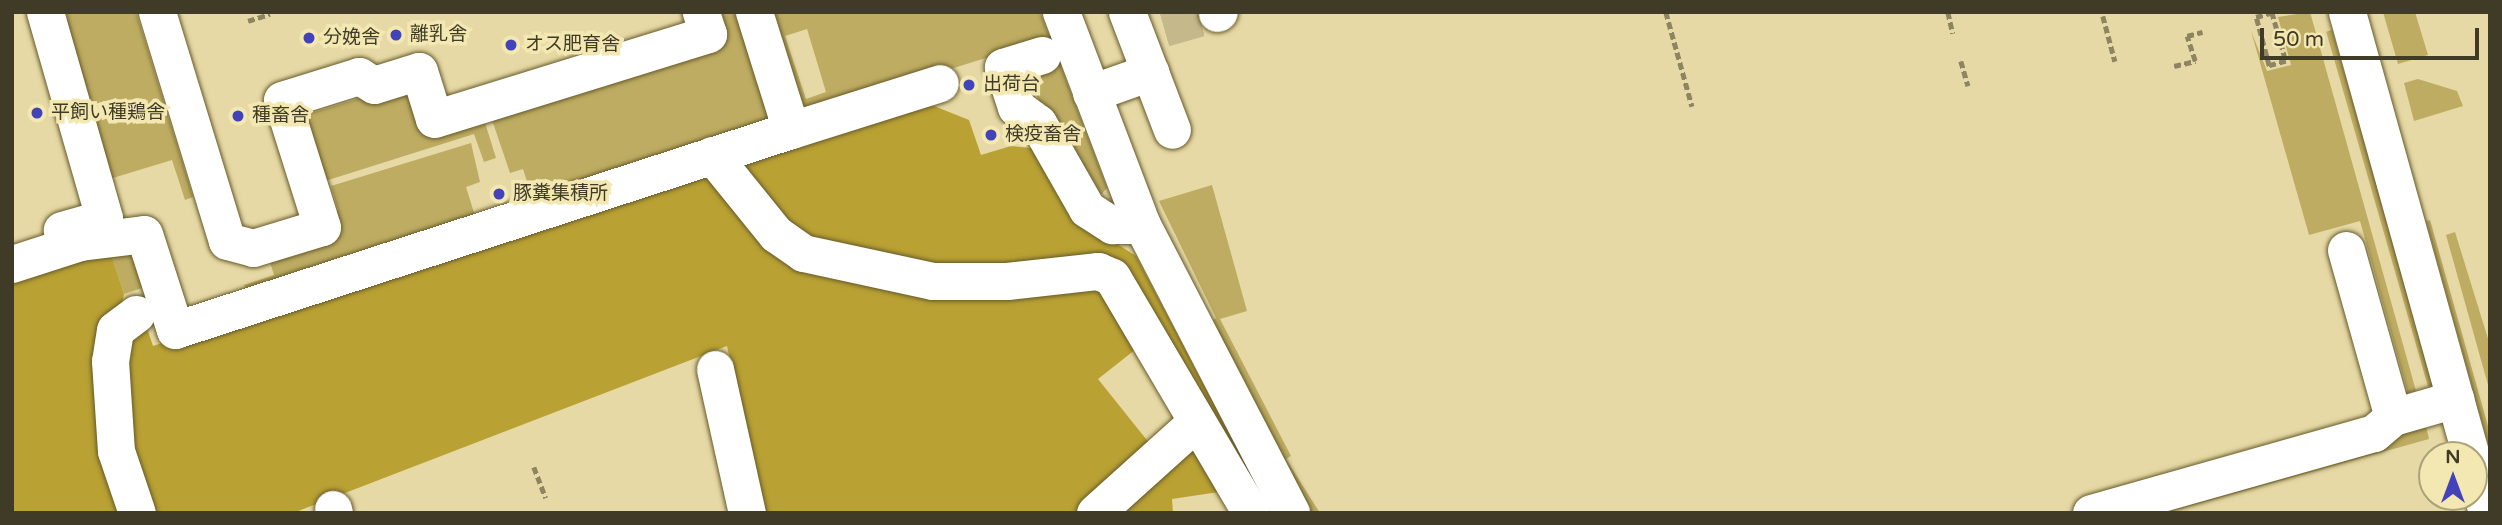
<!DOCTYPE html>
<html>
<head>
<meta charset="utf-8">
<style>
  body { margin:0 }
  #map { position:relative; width:2502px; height:525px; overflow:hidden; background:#e6d9a5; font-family:"Varela Round","Noto Sans JP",sans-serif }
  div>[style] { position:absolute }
  .green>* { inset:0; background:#beac62; transform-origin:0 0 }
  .forest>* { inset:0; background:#b9a133 }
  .minor-tunnel>* { height:37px; margin-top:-18.5px; transform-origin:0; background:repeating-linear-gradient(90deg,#c5b98c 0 37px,transparent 0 55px) }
  .path>* { height:4.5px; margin-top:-2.25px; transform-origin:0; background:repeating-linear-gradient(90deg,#8d8561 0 7px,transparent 0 10.5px) }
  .roads { filter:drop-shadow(0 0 2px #665a2a) drop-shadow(0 0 2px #665a2a) }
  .minor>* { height:37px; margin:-18.5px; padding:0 18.5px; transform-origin:18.5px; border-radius:18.5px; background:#fff }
  .dots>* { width:19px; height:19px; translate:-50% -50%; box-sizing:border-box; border:4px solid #f3e7b2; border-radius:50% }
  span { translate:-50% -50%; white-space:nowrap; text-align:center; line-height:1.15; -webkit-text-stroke:7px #f3e7b2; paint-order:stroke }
  .poi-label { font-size:19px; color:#403b26 }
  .left { translate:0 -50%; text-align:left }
  .frame { position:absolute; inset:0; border:14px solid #403b26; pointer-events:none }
  .north { position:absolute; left:2418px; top:441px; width:70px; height:70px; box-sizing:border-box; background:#f3e7b2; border:2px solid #aba27a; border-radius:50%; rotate:0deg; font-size:19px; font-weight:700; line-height:28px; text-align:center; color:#403b26 }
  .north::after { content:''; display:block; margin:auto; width:24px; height:32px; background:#4343b9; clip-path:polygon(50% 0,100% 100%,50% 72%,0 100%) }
  .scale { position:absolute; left:2260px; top:28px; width:219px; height:32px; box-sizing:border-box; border:4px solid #403b26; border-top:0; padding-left:9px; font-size:21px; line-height:24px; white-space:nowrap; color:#403b26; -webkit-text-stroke:5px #f3e7b2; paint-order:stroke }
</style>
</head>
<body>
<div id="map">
  <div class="green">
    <i style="clip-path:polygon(66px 12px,136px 12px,193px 197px,185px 200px,172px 160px,103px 181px,55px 24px,68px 20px)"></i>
    <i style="clip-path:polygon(711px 12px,744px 12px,779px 123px,533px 201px,523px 169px,510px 173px,489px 111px)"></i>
    <i style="clip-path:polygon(evenodd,764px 12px,1040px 12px,1050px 38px,796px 117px,764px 12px,807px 29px,826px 92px,806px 99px,785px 36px,807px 29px)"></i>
    <i style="clip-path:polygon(2310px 12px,2416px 391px,2408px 393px,2360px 221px,2309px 235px,2251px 31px,2267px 71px,2291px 65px,2278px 17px)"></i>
    <i style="clip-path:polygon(2383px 12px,2415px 12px,2428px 55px,2398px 64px)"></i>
    <i style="left:2332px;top:30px;width:369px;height:6px;rotate:74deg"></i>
    <i style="clip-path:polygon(1060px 64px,1107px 188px,1095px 201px,1025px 75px)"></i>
    <i style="clip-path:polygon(2418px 79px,2457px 91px,2463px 106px,2414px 121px,2404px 83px)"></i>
    <i style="clip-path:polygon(413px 82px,482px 113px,496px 158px,484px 162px,474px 134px,322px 182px,298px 117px)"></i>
    <i style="clip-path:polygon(471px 143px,480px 182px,466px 187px,476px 219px,247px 292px,244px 285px,274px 275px,269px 259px,338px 210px,331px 186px)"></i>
    <i style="clip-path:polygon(1212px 185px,1247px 311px,1220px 319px,1291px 456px,1286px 459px,1320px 513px,1311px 513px,1211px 322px,1216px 318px,1159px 201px)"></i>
    <i style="clip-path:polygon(2430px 220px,2490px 433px,2490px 451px,2426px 221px)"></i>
    <i style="clip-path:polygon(2455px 232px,2490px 345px,2490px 392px,2446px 235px)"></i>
    <i style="clip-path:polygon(110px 251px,131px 251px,142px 288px,124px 294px)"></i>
    <i style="clip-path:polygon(2426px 426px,2429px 439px,2165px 513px,2123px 513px)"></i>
  </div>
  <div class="forest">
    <i style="clip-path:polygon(919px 100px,969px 120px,981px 155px,1011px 146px,1039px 149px,1078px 219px,1136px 256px,1271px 513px,1260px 513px,1131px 286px,942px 273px,797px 241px,731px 160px)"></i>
    <i style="clip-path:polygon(709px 168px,779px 251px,1099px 280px,1136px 349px,1098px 379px,1154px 449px,1088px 513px,764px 513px,727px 346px,293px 513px,151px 513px,132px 476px,122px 331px,144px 319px,153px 346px)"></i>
    <i style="clip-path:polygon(110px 251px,124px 294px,119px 318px,125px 513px,12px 513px,12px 273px)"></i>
    <i style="clip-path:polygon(1200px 442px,1232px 490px,1172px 499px,1173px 513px,1102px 513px)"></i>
  </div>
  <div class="minor-tunnel">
    <i style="left:1164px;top:28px;width:55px;rotate:-15.8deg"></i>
  </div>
  <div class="path">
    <i style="left:1666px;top:12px;width:98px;rotate:74.5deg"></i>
    <i style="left:1948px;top:12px;width:22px;rotate:77deg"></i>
    <i style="left:2272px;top:12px;width:51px;rotate:74.1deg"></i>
    <i style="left:2286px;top:61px;width:18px;rotate:164deg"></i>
    <i style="left:2269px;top:66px;width:51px;rotate:-104.9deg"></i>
    <i style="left:2256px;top:17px;width:18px;rotate:-16deg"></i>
    <i style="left:2103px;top:16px;width:47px;rotate:75.1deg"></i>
    <i style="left:248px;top:21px;width:23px;rotate:-18deg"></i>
    <i style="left:1961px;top:61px;width:26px;rotate:74deg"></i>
    <i style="left:2174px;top:66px;width:22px;rotate:-13deg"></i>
    <i style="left:2195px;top:61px;width:26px;rotate:-108deg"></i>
    <i style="left:2187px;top:36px;width:16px;rotate:-15deg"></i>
    <i style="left:534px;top:467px;width:33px;rotate:69deg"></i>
  </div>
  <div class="roads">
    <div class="minor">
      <i style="left:45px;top:12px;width:214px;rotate:74deg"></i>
      <i style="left:104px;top:218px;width:44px;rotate:164.1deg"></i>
      <i style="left:157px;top:12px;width:239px;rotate:73deg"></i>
      <i style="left:227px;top:241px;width:27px;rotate:15deg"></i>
      <i style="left:253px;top:248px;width:72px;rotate:-16.9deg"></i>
      <i style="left:322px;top:227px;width:133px;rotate:-107.5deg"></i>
      <i style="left:282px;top:100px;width:81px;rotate:-17.3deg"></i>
      <i style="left:359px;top:76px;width:17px;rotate:31deg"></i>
      <i style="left:374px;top:85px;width:47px;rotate:-17.3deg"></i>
      <i style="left:419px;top:71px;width:50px;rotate:72.6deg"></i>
      <i style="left:434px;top:119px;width:287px;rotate:-17.2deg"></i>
      <i style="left:708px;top:34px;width:23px;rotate:-108deg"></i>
      <i style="left:1061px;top:12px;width:228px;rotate:69.2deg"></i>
      <i style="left:1142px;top:225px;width:324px;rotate:62.6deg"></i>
      <i style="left:1127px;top:12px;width:126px;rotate:69.1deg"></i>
      <i style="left:2347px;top:12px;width:460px;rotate:74.4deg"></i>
      <i style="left:1217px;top:13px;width:2px;rotate:-27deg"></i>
      <i style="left:1042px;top:55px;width:41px;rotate:162.9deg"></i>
      <i style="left:1003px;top:67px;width:42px;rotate:72deg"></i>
      <i style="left:1016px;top:107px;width:27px;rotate:36deg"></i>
      <i style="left:1038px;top:123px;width:99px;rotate:60.3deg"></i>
      <i style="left:1087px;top:209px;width:30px;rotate:33deg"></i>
      <i style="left:1112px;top:225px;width:30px"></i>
      <i style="left:1091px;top:93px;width:63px;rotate:-19.6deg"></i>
      <i style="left:791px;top:130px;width:156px;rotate:-17.5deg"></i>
      <i style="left:712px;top:155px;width:102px;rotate:51deg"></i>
      <i style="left:776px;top:234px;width:33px;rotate:35deg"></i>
      <i style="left:803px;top:253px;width:132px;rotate:12.2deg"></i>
      <i style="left:932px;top:281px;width:75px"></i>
      <i style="left:1007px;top:281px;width:92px;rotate:-6.3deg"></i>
      <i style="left:1098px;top:271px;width:15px;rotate:23deg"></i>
      <i style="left:1112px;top:277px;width:274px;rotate:59.5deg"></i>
      <i style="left:2346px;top:250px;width:173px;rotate:74.3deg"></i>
      <i style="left:2393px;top:417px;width:65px;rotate:-16.2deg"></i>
      <i style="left:12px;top:264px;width:71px;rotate:-17.9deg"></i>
      <i style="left:80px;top:242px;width:64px;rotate:-7.1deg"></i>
      <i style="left:144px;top:234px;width:101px;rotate:72.1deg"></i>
      <i style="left:175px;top:330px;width:648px;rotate:-17.99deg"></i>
      <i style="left:791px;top:130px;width:124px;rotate:-107.4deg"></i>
      <i style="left:136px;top:314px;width:26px;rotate:143deg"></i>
      <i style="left:115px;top:330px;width:31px;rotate:99deg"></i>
      <i style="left:110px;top:361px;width:90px;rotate:86.2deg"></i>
      <i style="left:116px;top:451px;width:65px;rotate:71.3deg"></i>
      <i style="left:715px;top:369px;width:148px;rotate:77.5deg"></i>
      <i style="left:2474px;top:465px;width:50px;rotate:74.8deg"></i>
      <i style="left:333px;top:509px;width:4px;rotate:76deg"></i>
      <i style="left:1095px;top:513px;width:133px;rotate:-42deg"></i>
      <i style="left:2091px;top:513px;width:294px;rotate:-15.8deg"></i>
      <i style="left:2374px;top:433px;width:25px;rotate:-40deg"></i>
    </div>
  </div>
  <div class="dots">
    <i style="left:396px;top:35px;background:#4343b9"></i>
    <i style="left:309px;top:38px;background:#4343b9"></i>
    <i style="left:511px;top:45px;background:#4343b9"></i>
    <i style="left:969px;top:85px;background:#4343b9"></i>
    <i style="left:37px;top:113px;background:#4343b9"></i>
    <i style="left:238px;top:116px;background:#4343b9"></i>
    <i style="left:991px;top:135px;background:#4343b9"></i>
    <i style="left:499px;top:194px;background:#4343b9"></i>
  </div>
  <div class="poi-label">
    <span class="left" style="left:410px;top:35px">離乳舎</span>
    <span class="left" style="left:323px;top:38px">分娩舎</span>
    <span class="left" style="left:525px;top:45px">オス肥育舎</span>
    <span class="left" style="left:983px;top:85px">出荷台</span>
    <span class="left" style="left:51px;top:113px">平飼い種鶏舎</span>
    <span class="left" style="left:252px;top:116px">種畜舎</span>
    <span class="left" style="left:1005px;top:135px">検疫畜舎</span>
    <span class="left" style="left:513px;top:194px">豚糞集積所</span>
  </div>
  <div class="frame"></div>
  <div class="north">N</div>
  <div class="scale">50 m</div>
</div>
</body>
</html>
